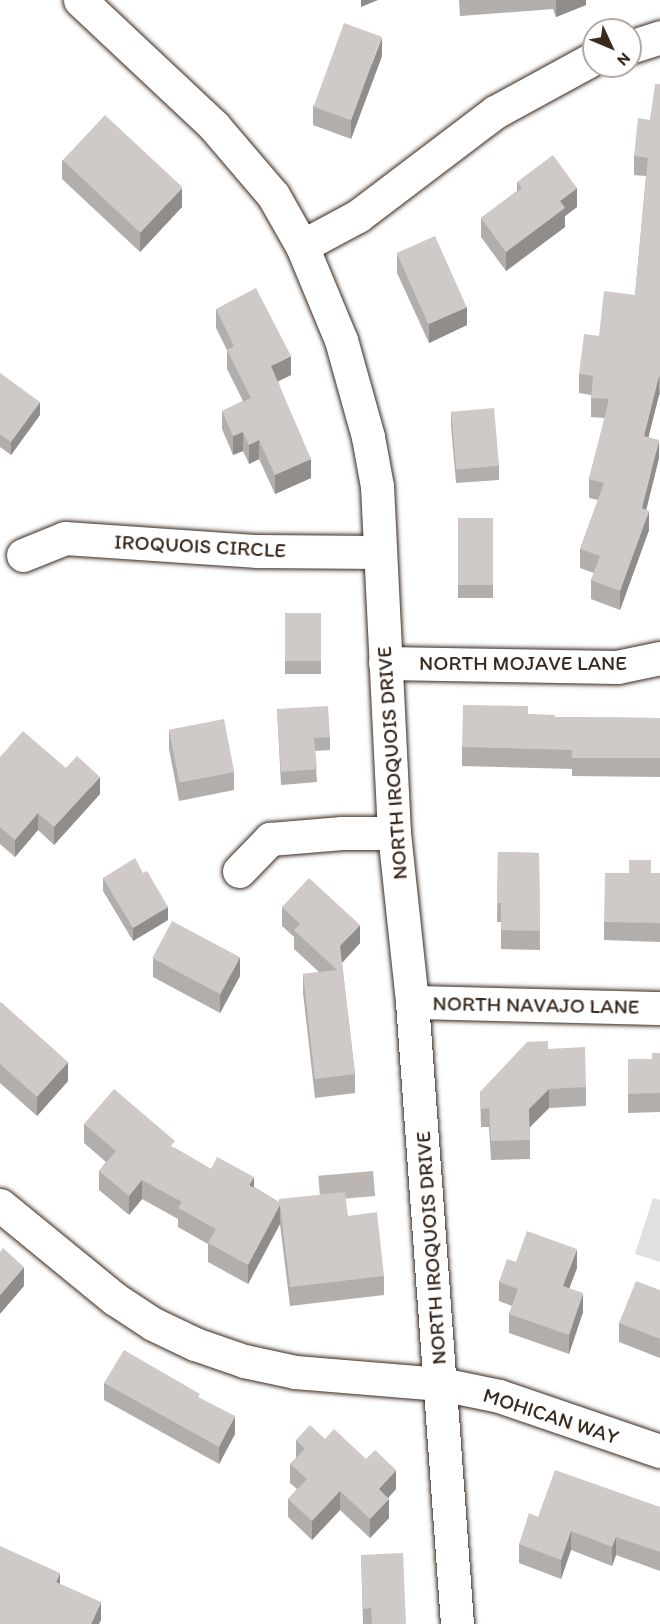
<!DOCTYPE html>
<html>
<head>
<meta charset="utf-8">
<style>
  body { margin:0 }
  #map { position:relative; width:660px; height:1624px; overflow:hidden; background:#fff; font-family:Itim,sans-serif }
  div>[style] { position:absolute }
  .green>* { inset:0; background:#e2e0de }
  .water>* { inset:0; background:#bcb6b3; transform-origin:0 0 }
  .roads { filter:drop-shadow(0 0 2px #3b2a1e) drop-shadow(0 0 2px #3b2a1e) }
  .minor>* { height:33px; margin:-16.5px; padding:0 16.5px; transform-origin:16.5px; border-radius:16.5px; background:#fff }
  .wall>* { inset:0; background:#b2aeab; transform-origin:0 0 }
  .shaded-wall>* { inset:0; background:#918d8b }
  .building>* { inset:0; background:#cfcac7; transform-origin:0 0 }
  span { translate:-50% -50%; white-space:nowrap; text-align:center; line-height:1.15; -webkit-text-stroke:4.5px #fff; paint-order:stroke }
  .street-label { font-size:21px; color:#3b2a1e }
  .north { position:absolute; left:582px; top:18px; width:60px; height:60px; box-sizing:border-box; background:#fff; border:2px solid #b1aaa5; border-radius:50%; rotate:134deg; font-size:16px; font-weight:700; line-height:24px; text-align:center; color:#3b2a1e }
  .north::after { content:''; display:block; margin:auto; width:21px; height:27px; background:#3b2a1e; clip-path:polygon(50% 0,100% 100%,50% 72%,0 100%) }
</style>
</head>
<body>
<div id="map">
  <div class="green">
    <i style="clip-path:polygon(653px 1198px,660px 1200px,660px 1262px,635px 1254px)"></i>
  </div>
  <div class="water">
    <i style="left:373px;top:1171px;width:25px;height:55px;rotate:85deg"></i>
  </div>
  <div class="roads">
    <div class="minor">
      <i style="left:80px;top:0;width:184px;rotate:43.2deg"></i>
      <i style="left:214px;top:126px;width:91px;rotate:49.5deg"></i>
      <i style="left:273px;top:195px;width:59px;rotate:60.4deg"></i>
      <i style="left:302px;top:246px;width:102px;rotate:67.5deg"></i>
      <i style="left:341px;top:340px;width:101px;rotate:74.4deg"></i>
      <i style="left:368px;top:437px;width:50px;rotate:79.6deg"></i>
      <i style="left:377px;top:486px;width:347px;rotate:87.2deg"></i>
      <i style="left:394px;top:833px;width:170px;rotate:83.9deg"></i>
      <i style="left:412px;top:1002px;width:624px;rotate:85.86deg"></i>
      <i style="left:630px;top:47px;width:32px;rotate:-18deg"></i>
      <i style="left:302px;top:246px;width:64px;rotate:-28.2deg"></i>
      <i style="left:358px;top:216px;width:172px;rotate:-37.2deg"></i>
      <i style="left:495px;top:112px;width:113px;rotate:-28.6deg"></i>
      <i style="left:23px;top:555px;width:45px;rotate:-22deg"></i>
      <i style="left:65px;top:538px;width:193px;rotate:3.9deg"></i>
      <i style="left:258px;top:551px;width:122px;rotate:0.5deg"></i>
      <i style="left:385px;top:663px;width:232px;rotate:1deg"></i>
      <i style="left:617px;top:667px;width:44px;rotate:-11.8deg"></i>
      <i style="left:239px;top:871px;width:45px;rotate:-45.9deg"></i>
      <i style="left:270px;top:839px;width:72px;rotate:-4.8deg"></i>
      <i style="left:342px;top:833px;width:52px"></i>
      <i style="left:412px;top:1002px;width:248px;rotate:1.4deg"></i>
      <i style="left:0;top:1205px;width:149px;rotate:39.3deg"></i>
      <i style="left:115px;top:1299px;width:45px;rotate:33.3deg"></i>
      <i style="left:153px;top:1324px;width:47px;rotate:25.5deg"></i>
      <i style="left:195px;top:1344px;width:52px;rotate:19.1deg"></i>
      <i style="left:244px;top:1361px;width:52px;rotate:12.2deg"></i>
      <i style="left:295px;top:1372px;width:146px;rotate:4.7deg"></i>
      <i style="left:441px;top:1384px;width:59px;rotate:11.7deg"></i>
      <i style="left:499px;top:1396px;width:170px;rotate:18.9deg"></i>
    </div>
  </div>
  <div class="wall">
    <i style="clip-path:polygon(459px 0,586px 0,586px 5px,556px 17px,553px 9px,460px 16px)"></i>
    <i style="clip-path:polygon(382px 56px,351px 139px,313px 125px,313px 106px)"></i>
    <i style="clip-path:polygon(660px 84px,660px 395px,659px 395px,648px 437px,659px 458px,646px 510px,649px 530px,620px 610px,591px 599px,591px 580px,594px 573px,580px 568px,580px 549px,598px 500px,589px 498px,589px 479px,605px 418px,591px 417px,591px 395px,579px 393px,579px 374px,599px 336px,635px 295px,646px 176px,634px 175px,634px 156px,650px 120px)"></i>
    <i style="clip-path:polygon(62px 160px,182px 207px,140px 252px,62px 179px)"></i>
    <i style="clip-path:polygon(517px 182px,577px 207px,565px 216px,565px 227px,506px 271px,481px 237px,481px 218px,517px 191px)"></i>
    <i style="clip-path:polygon(397px 254px,467px 325px,429px 343px,397px 273px)"></i>
    <i style="clip-path:polygon(216px 309px,291px 375px,278px 381px,311px 478px,275px 494px,259px 459px,249px 464px,243px 451px,233px 455px,222px 429px,222px 411px,243px 401px,227px 369px,227px 350px,216px 328px)"></i>
    <i style="clip-path:polygon(0 373px,40px 415px,11px 455px,0 447px)"></i>
    <i style="clip-path:polygon(451px 412px,499px 466px,499px 480px,456px 483px,451px 426px)"></i>
    <i style="left:458px;top:518px;width:35px;height:80px"></i>
    <i style="left:285px;top:613px;width:36px;height:61px"></i>
    <i style="clip-path:polygon(277px 709px,330px 737px,330px 750px,315px 751px,317px 782px,281px 785px)"></i>
    <i style="clip-path:polygon(528px 714px,555px 717px,660px 718px,660px 777px,572px 776px,572px 769px,462px 766px,462px 747px)"></i>
    <i style="clip-path:polygon(169px 730px,234px 772px,234px 790px,179px 801px,169px 749px)"></i>
    <i style="clip-path:polygon(0 757px,66px 768px,100px 794px,54px 845px,38px 830px,15px 857px,0 844px)"></i>
    <i style="clip-path:polygon(498px 852px,539px 853px,540px 950px,501px 949px,501px 922px,497px 922px)"></i>
    <i style="clip-path:polygon(143px 873px,168px 920px,133px 941px,103px 891px,103px 878px)"></i>
    <i style="clip-path:polygon(651px 873px,660px 873px,660px 942px,604px 940px,604px 922px)"></i>
    <i style="clip-path:polygon(282px 907px,360px 943px,342px 963px,355px 1074px,355px 1093px,315px 1098px,303px 993px,303px 974px,319px 972px,294px 949px,294px 937px,282px 926px)"></i>
    <i style="clip-path:polygon(153px 958px,240px 976px,220px 1013px,153px 977px)"></i>
    <i style="clip-path:polygon(0 1003px,68px 1081px,37px 1116px,0 1083px)"></i>
    <i style="clip-path:polygon(548px 1049px,586px 1087px,586px 1106px,549px 1108px,530px 1127px,530px 1159px,491px 1160px,489px 1127px,481px 1127px,480px 1092px)"></i>
    <i style="clip-path:polygon(660px 1053px,660px 1112px,628px 1113px,628px 1059px,652px 1059px)"></i>
    <i style="clip-path:polygon(84px 1124px,175px 1148px,211px 1169px,254px 1187px,279px 1202px,348px 1216px,384px 1276px,384px 1295px,290px 1306px,280px 1224px,248px 1284px,208px 1262px,208px 1244px,178px 1227px,178px 1219px,142px 1199px,129px 1215px,99px 1190px,99px 1171px,106px 1162px,84px 1143px)"></i>
    <i style="clip-path:polygon(516px 1262px,577px 1268px,569px 1288px,583px 1312px,569px 1354px,509px 1333px,509px 1314px,512px 1306px,499px 1301px,499px 1282px)"></i>
    <i style="clip-path:polygon(660px 1290px,660px 1358px,619px 1342px,619px 1323px)"></i>
    <i style="clip-path:polygon(104px 1383px,200px 1398px,235px 1434px,219px 1464px,104px 1400px)"></i>
    <i style="clip-path:polygon(325px 1439px,396px 1489px,388px 1498px,389px 1518px,370px 1538px,340px 1510px,312px 1540px,288px 1517px,288px 1499px,297px 1489px,290px 1483px,290px 1464px,296px 1458px,296px 1440px)"></i>
    <i style="clip-path:polygon(660px 1507px,660px 1571px,616px 1555px,612px 1566px,571px 1550px,561px 1579px,519px 1563px,519px 1544px,538px 1517px)"></i>
    <i style="clip-path:polygon(361px 1555px,406px 1624px,363px 1624px)"></i>
  </div>
  <div class="shaded-wall">
    <i style="clip-path:polygon(361px 0,378px 0,361px 7px)"></i>
    <i style="clip-path:polygon(556px 0,586px 0,586px 5px,556px 17px)"></i>
    <i style="clip-path:polygon(382px 37px,382px 56px,351px 139px,351px 120px)"></i>
    <i style="clip-path:polygon(182px 188px,182px 207px,140px 252px,140px 233px)"></i>
    <i style="clip-path:polygon(577px 188px,577px 207px,565px 216px,565px 227px,506px 271px,506px 252px,560px 201px)"></i>
    <i style="clip-path:polygon(467px 307px,467px 325px,429px 343px,429px 324px)"></i>
    <i style="clip-path:polygon(291px 356px,291px 375px,271px 385px,271px 366px)"></i>
    <i style="clip-path:polygon(659px 376px,659px 395px,644px 455px,644px 436px)"></i>
    <i style="clip-path:polygon(40px 402px,40px 415px,11px 455px,11px 442px)"></i>
    <i style="clip-path:polygon(243px 432px,243px 451px,233px 455px,233px 436px)"></i>
    <i style="clip-path:polygon(259px 440px,259px 459px,249px 464px,249px 445px)"></i>
    <i style="clip-path:polygon(659px 440px,659px 458px,642px 527px,642px 508px)"></i>
    <i style="clip-path:polygon(311px 459px,311px 478px,275px 494px,275px 475px)"></i>
    <i style="clip-path:polygon(649px 511px,649px 530px,620px 610px,620px 591px)"></i>
    <i style="clip-path:polygon(100px 777px,100px 794px,54px 845px,54px 827px)"></i>
    <i style="clip-path:polygon(38px 813px,38px 830px,15px 857px,15px 840px)"></i>
    <i style="clip-path:polygon(168px 907px,168px 920px,133px 941px,133px 928px)"></i>
    <i style="clip-path:polygon(360px 925px,360px 943px,340px 965px,340px 946px)"></i>
    <i style="clip-path:polygon(240px 957px,240px 976px,220px 1013px,220px 994px)"></i>
    <i style="clip-path:polygon(68px 1062px,68px 1081px,37px 1116px,37px 1097px)"></i>
    <i style="clip-path:polygon(549px 1089px,549px 1108px,529px 1128px,529px 1109px)"></i>
    <i style="clip-path:polygon(254px 1177px,254px 1196px,249px 1185px)"></i>
    <i style="clip-path:polygon(142px 1180px,142px 1199px,129px 1215px,129px 1196px)"></i>
    <i style="clip-path:polygon(280px 1205px,280px 1224px,248px 1284px,248px 1265px)"></i>
    <i style="clip-path:polygon(577px 1249px,577px 1268px,563px 1305px,563px 1286px)"></i>
    <i style="clip-path:polygon(24px 1267px,24px 1286px,0 1314px,0 1295px)"></i>
    <i style="clip-path:polygon(583px 1293px,583px 1312px,569px 1354px,569px 1335px)"></i>
    <i style="clip-path:polygon(235px 1416px,235px 1434px,219px 1464px,219px 1447px)"></i>
    <i style="clip-path:polygon(396px 1470px,396px 1489px,379px 1508px,379px 1489px)"></i>
    <i style="clip-path:polygon(340px 1491px,340px 1510px,312px 1540px,312px 1521px)"></i>
    <i style="clip-path:polygon(389px 1499px,389px 1518px,370px 1538px,370px 1519px)"></i>
    <i style="clip-path:polygon(571px 1531px,571px 1550px,561px 1579px,561px 1560px)"></i>
    <i style="clip-path:polygon(616px 1537px,616px 1555px,612px 1566px,612px 1547px)"></i>
    <i style="clip-path:polygon(60px 1573px,60px 1591px,56px 1582px)"></i>
    <i style="clip-path:polygon(101px 1602px,101px 1620px,99px 1624px,91px 1624px)"></i>
  </div>
  <div class="building">
    <i style="left:344px;top:23px;width:40px;height:89px;rotate:20deg"></i>
    <i style="clip-path:polygon(655px 84px,660px 84px,660px 376px,659px 376px,644px 436px,659px 440px,642px 508px,649px 511px,620px 591px,591px 580px,600px 556px,580px 549px,604px 483px,589px 479px,609px 399px,591px 398px,593px 376px,579px 374px,584px 334px,599px 336px,604px 291px,635px 295px,648px 158px,634px 156px,638px 118px,650px 120px)"></i>
    <i style="left:105px;top:115px;width:106px;height:62px;rotate:43deg"></i>
    <i style="clip-path:polygon(553px 155px,577px 188px,560px 201px,565px 208px,506px 252px,481px 218px,522px 188px,517px 182px)"></i>
    <i style="left:435px;top:236px;width:78px;height:42px;rotate:66deg"></i>
    <i style="clip-path:polygon(256px 288px,291px 356px,271px 366px,311px 459px,275px 475px,259px 440px,249px 445px,243px 432px,233px 436px,222px 411px,251px 398px,227px 350px,234px 346px,216px 309px)"></i>
    <i style="clip-path:polygon(0 373px,40px 402px,11px 442px,0 434px)"></i>
    <i style="left:494px;top:408px;width:58px;height:43px;rotate:85deg"></i>
    <i style="left:458px;top:518px;width:35px;height:67px"></i>
    <i style="left:285px;top:613px;width:36px;height:48px"></i>
    <i style="clip-path:polygon(463px 705px,528px 706px,528px 714px,555px 715px,555px 717px,660px 718px,660px 758px,572px 758px,572px 750px,462px 747px)"></i>
    <i style="clip-path:polygon(328px 706px,330px 737px,314px 738px,317px 769px,281px 772px,277px 709px)"></i>
    <i style="left:224px;top:719px;width:54px;height:56px;rotate:79deg"></i>
    <i style="clip-path:polygon(23px 731px,66px 768px,77px 756px,100px 777px,54px 827px,38px 813px,15px 840px,0 827px,0 757px)"></i>
    <i style="clip-path:polygon(498px 852px,539px 853px,540px 931px,501px 930px,501px 903px,497px 903px)"></i>
    <i style="clip-path:polygon(135px 858px,143px 873px,147px 871px,168px 907px,133px 928px,103px 878px)"></i>
    <i style="clip-path:polygon(629px 860px,651px 860px,651px 873px,660px 873px,660px 923px,604px 922px,605px 873px,629px 873px)"></i>
    <i style="clip-path:polygon(309px 878px,360px 925px,340px 946px,355px 1074px,315px 1079px,303px 974px,337px 970px,294px 930px,300px 924px,282px 907px)"></i>
    <i style="left:172px;top:921px;width:77px;height:42px;rotate:28deg"></i>
    <i style="clip-path:polygon(1px 1002px,68px 1062px,37px 1097px,0 1064px,0 1003px)"></i>
    <i style="clip-path:polygon(548px 1041px,548px 1049px,585px 1047px,586px 1087px,549px 1089px,529px 1109px,530px 1140px,491px 1141px,489px 1108px,481px 1109px,480px 1092px,527px 1042px)"></i>
    <i style="clip-path:polygon(652px 1053px,660px 1053px,660px 1093px,628px 1094px,628px 1059px,652px 1059px)"></i>
    <i style="clip-path:polygon(114px 1089px,175px 1141px,171px 1146px,211px 1169px,217px 1157px,254px 1177px,249px 1185px,279px 1202px,279px 1199px,345px 1192px,348px 1216px,377px 1212px,384px 1276px,290px 1287px,280px 1205px,248px 1265px,208px 1243px,216px 1229px,178px 1208px,182px 1202px,142px 1180px,129px 1196px,99px 1171px,116px 1151px,84px 1124px)"></i>
    <i style="clip-path:polygon(527px 1231px,577px 1249px,563px 1286px,583px 1293px,569px 1335px,509px 1314px,518px 1289px,499px 1282px,507px 1259px,516px 1262px)"></i>
    <i style="clip-path:polygon(3px 1248px,24px 1267px,0 1295px,0 1252px)"></i>
    <i style="clip-path:polygon(636px 1281px,660px 1290px,660px 1339px,619px 1323px)"></i>
    <i style="clip-path:polygon(124px 1350px,200px 1394px,198px 1397px,235px 1416px,219px 1447px,104px 1383px)"></i>
    <i style="clip-path:polygon(310px 1425px,325px 1439px,334px 1429px,366px 1459px,375px 1450px,396px 1470px,379px 1489px,389px 1499px,370px 1519px,340px 1491px,312px 1521px,288px 1499px,307px 1479px,290px 1464px,305px 1449px,296px 1440px)"></i>
    <i style="clip-path:polygon(555px 1470px,660px 1507px,660px 1552px,616px 1537px,612px 1547px,571px 1531px,561px 1560px,519px 1544px,529px 1513px,538px 1517px)"></i>
    <i style="clip-path:polygon(0 1546px,60px 1573px,56px 1582px,101px 1602px,91px 1624px,0 1624px)"></i>
    <i style="clip-path:polygon(403px 1553px,406px 1624px,372px 1624px,371px 1608px,363px 1609px,361px 1555px)"></i>
  </div>
  <div class="street-label">
    <span style="left:200px;top:546px;rotate:3deg">IROQUOIS CIRCLE</span>
    <span style="left:523px;top:663px">NORTH MOJAVE LANE</span>
    <span style="left:392px;top:763px;rotate:-94deg">NORTH IROQUOIS DRIVE</span>
    <span style="left:536px;top:1005px;rotate:1deg">NORTH NAVAJO LANE</span>
    <span style="left:431px;top:1248px;rotate:-94deg">NORTH IROQUOIS DRIVE</span>
    <span style="left:551px;top:1416px;rotate:18deg">MOHICAN WAY</span>
  </div>
  <div class="north">N</div>
</div>
</body>
</html>
